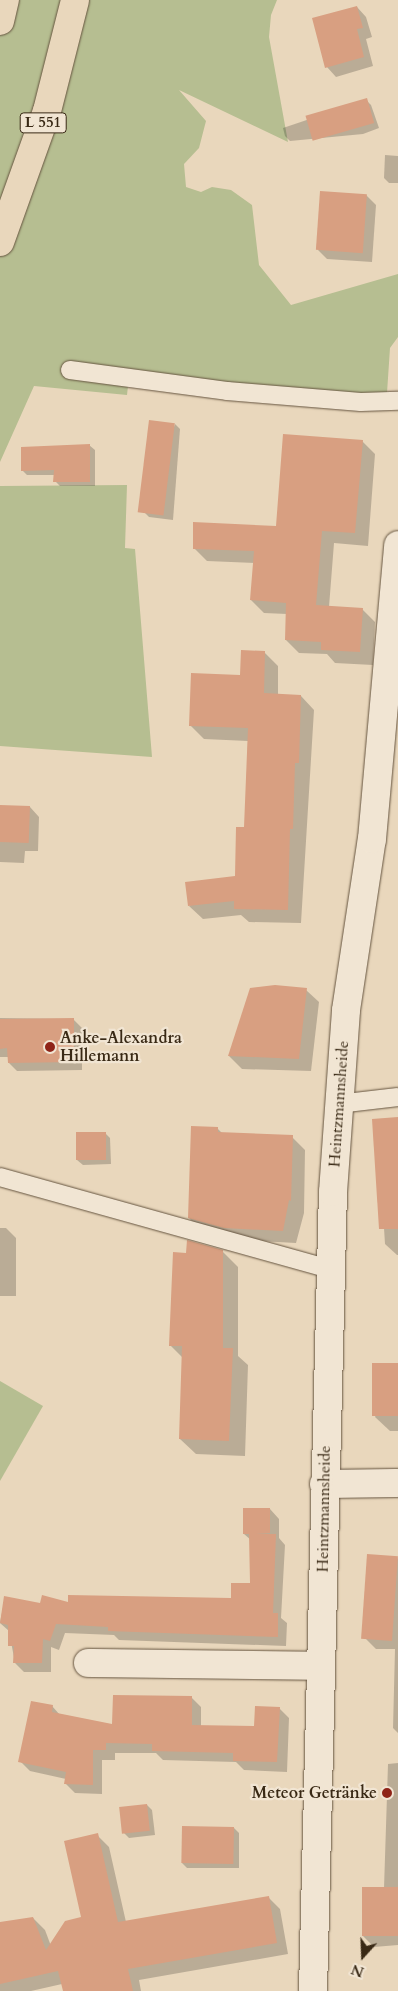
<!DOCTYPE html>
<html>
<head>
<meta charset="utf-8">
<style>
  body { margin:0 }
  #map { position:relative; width:398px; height:1991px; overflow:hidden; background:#e9d7bc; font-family:Cardo,serif }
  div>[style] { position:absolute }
  .green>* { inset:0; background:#b6be91 }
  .shadow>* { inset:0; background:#0003 }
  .building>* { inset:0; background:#d89f81; transform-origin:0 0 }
  .roads { filter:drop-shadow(0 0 1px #65543f) drop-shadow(0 0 1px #65543f) }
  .service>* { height:18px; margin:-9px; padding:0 9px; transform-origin:9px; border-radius:9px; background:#f1e5d3 }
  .minor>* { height:28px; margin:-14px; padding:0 14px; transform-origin:14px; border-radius:14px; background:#f1e5d3 }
  .primary>* { height:28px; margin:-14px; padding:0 14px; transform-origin:14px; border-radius:14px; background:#e9d7bc }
  .dots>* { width:14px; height:14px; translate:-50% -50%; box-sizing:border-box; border:2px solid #f1e5d3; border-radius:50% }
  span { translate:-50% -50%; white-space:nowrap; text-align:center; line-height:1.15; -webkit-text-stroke:4.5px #f1e5d3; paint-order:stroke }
  .shield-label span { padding:1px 4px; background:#f1e5d3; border:1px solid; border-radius:4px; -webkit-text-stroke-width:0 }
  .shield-label { font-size:15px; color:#392915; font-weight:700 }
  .poi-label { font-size:16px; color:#392915; font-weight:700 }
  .left { translate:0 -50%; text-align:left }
  .right { translate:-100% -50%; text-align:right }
  .street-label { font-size:16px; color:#392915 }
  .north { position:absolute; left:338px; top:1931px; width:50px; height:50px; -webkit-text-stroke:4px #f1e5d3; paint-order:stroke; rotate:200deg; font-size:14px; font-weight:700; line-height:20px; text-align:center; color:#392915 }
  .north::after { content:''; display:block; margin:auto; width:18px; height:22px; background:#392915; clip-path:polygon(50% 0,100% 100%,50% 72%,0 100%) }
</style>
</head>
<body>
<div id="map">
  <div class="green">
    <i style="clip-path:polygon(0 0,277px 0,271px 15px,269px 37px,288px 142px,179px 90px,206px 121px,199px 148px,184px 164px,186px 187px,201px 192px,212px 187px,231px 190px,252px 205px,259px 265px,291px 305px,398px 274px,398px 337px,390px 348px,386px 408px,128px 386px,127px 395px,34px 386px,0 462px)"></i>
    <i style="clip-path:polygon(127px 485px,125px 548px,135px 549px,152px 757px,0 746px,0 486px)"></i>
    <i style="clip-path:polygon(0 1381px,43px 1406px,0 1481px)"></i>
  </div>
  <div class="shadow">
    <i style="clip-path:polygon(357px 7px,366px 17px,372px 37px,366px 39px,373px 66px,336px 77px,327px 67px)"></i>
    <i style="clip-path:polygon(366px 100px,371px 105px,379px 128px,363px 134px,290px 141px,285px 136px,283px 128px)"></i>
    <i style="clip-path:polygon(385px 155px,398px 156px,398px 183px,389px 183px,384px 178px)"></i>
    <i style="clip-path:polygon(366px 195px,376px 205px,372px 262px,327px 259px,318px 250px)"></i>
    <i style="clip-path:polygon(175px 424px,180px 429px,173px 520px,149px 517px,144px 512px)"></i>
    <i style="clip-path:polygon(362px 441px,375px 454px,368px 546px,334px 543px,329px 607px,362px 609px,375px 622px,373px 665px,335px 663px,327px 654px,299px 653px,286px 640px,287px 614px,264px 613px,251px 600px,255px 563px,207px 561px,194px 548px,277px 527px)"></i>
    <i style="clip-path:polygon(89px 445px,95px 450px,95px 486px,60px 486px,55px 481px,55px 475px,27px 475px,22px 470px)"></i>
    <i style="clip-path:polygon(264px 652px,278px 666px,278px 695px,301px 696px,314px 710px,301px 923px,249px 922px,241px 915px,203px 919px,189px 906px,236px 877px,245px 829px,248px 741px,204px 739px,190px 725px)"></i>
    <i style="clip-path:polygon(0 806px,30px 807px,39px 817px,38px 851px,25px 851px,24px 863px,0 862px)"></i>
    <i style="clip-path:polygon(251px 989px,306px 990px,319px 1002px,311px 1071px,242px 1069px,229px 1056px)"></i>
    <i style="clip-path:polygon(0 1018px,73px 1019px,82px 1028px,82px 1070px,17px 1071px,9px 1063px,9px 1057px,0 1057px)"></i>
    <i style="clip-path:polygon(398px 1119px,398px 1255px,397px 1255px,385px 1244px,383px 1212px)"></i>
    <i style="clip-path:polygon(217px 1128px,222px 1133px,292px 1137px,305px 1150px,304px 1213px,296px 1243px,238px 1240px,202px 1231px,189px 1218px)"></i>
    <i style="clip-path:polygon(105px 1133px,110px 1138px,111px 1164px,83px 1165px,77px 1160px)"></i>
    <i style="clip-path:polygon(0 1228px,6px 1228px,16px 1238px,16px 1296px,0 1296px)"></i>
    <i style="clip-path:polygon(222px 1251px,238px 1267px,238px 1356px,248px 1365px,245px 1456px,196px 1454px,180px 1439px,183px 1358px,170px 1345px,187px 1254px)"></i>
    <i style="clip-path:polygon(398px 1364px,398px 1431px,390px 1431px,375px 1417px)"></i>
    <i style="clip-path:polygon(270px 1509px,279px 1519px,279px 1538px,285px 1545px,281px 1618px,287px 1623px,286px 1646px,119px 1640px,114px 1635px,65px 1633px,59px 1650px,51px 1647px,51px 1672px,24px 1672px,15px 1663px,9px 1631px,0 1623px,5px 1597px,41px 1605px,232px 1600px,251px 1584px,251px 1540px,244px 1534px)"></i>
    <i style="clip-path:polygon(398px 1557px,398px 1733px,393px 1728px,395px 1649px,376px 1649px,366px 1639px)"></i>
    <i style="clip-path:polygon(191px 1697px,201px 1707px,201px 1727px,256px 1728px,279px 1708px,289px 1718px,287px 1772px,244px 1770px,236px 1762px,163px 1760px,156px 1753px,115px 1753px,115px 1760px,102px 1760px,102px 1794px,75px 1793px,65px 1783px,66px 1779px,30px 1771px,20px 1761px,52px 1706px,60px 1715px,113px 1725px)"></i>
    <i style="clip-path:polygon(398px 1763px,398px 1945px,374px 1947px,362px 1935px,384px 1888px,388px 1764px)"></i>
    <i style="clip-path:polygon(147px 1805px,152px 1810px,155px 1835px,129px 1838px,124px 1833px)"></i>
    <i style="clip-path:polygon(234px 1828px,239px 1833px,239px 1868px,187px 1868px,182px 1863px)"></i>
    <i style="clip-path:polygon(97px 1835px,109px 1847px,126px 1922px,268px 1897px,280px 1909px,288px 1954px,139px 1980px,141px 1991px,64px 1991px,62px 1984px,31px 1991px,0 1991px,0 1924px,33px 1918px,45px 1930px,51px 1946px,83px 1918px)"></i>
  </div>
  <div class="building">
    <i style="clip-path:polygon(357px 6px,363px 28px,357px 29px,364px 57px,325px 68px,312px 18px)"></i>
    <i style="left:367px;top:98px;width:26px;height:64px;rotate:74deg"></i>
    <i style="left:320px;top:191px;width:47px;height:59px;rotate:4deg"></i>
    <i style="left:149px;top:420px;width:26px;height:93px;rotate:7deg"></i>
    <i style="clip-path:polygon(283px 434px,363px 440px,355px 533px,322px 531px,316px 605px,363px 608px,360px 652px,321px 650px,321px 642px,285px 640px,286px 603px,250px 600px,254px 551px,193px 549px,193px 522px,276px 526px)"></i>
    <i style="clip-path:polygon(90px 444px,90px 482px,53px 482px,54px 470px,21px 471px,21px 447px)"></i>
    <i style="clip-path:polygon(241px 650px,265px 651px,264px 693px,301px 695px,299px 763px,295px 763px,293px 829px,290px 829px,288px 910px,234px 909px,234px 901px,188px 906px,185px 882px,235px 876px,236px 827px,244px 827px,248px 728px,189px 726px,191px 673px,240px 675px)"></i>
    <i style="left:0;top:805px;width:30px;height:37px;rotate:2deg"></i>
    <i style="clip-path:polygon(275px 985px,307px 988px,299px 1059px,228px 1056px,250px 988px)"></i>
    <i style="clip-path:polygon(74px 1018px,74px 1062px,8px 1063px,7px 1048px,0 1049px,0 1019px)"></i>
    <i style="clip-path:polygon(398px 1117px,398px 1229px,379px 1229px,372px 1119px)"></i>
    <i style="clip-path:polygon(191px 1126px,218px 1127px,218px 1132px,293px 1135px,291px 1201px,289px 1200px,283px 1231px,224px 1228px,188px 1218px)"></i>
    <i style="left:76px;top:1132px;width:30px;height:28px"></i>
    <i style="clip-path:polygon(187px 1240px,223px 1250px,223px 1348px,233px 1348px,229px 1441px,179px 1439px,182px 1346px,169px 1346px,173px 1252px,186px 1253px)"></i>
    <i style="left:398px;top:1363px;width:53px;height:26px;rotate:90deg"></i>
    <i style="clip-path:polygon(243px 1508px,270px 1508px,270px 1533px,256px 1534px,276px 1534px,273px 1613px,278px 1613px,278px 1637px,108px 1631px,108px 1627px,56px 1624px,50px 1641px,43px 1639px,42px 1663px,13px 1663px,14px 1646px,8px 1646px,8px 1625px,0 1623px,4px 1596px,40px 1603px,42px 1595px,68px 1602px,68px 1595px,231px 1598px,231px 1583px,250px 1583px,249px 1534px,243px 1534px)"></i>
    <i style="left:367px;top:1554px;width:31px;height:85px;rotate:4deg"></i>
    <i style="clip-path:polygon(113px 1695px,192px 1696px,192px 1725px,254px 1726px,255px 1706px,280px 1707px,277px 1762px,233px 1761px,233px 1753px,152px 1751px,152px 1744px,106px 1743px,106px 1750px,93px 1750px,93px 1785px,64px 1784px,66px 1772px,18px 1762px,31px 1701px,53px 1705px,52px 1712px,112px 1724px)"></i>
    <i style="left:147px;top:1804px;width:27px;height:28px;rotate:84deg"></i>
    <i style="left:182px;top:1826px;width:52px;height:37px;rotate:1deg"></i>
    <i style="clip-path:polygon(98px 1833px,118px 1922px,269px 1896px,277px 1943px,128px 1969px,133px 1991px,63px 1991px,58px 1971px,0 1984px,0 1922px,33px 1917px,46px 1950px,65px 1921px,81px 1917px,64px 1841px)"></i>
    <i style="left:362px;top:1887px;width:36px;height:49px"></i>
  </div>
  <div class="roads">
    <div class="service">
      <i style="left:70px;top:370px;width:158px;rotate:7.6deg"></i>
      <i style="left:227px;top:391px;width:134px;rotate:4.7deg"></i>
      <i style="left:361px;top:402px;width:37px;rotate:-2deg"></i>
      <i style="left:338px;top:1104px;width:60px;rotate:-6.7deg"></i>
      <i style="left:0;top:1177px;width:343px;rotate:15.6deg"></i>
    </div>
    <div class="minor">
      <i style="left:324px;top:1484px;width:74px;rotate:-0.8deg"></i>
      <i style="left:88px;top:1663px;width:231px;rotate:0.7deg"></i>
      <i style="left:313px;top:1991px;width:799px;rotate:-88.57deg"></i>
      <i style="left:333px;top:1192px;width:182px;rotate:-85.9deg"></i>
      <i style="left:346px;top:1010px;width:173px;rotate:-81.4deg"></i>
      <i style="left:372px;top:839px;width:295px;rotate:-84.9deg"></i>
    </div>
    <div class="primary">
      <i style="left:0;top:21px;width:22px;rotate:-77deg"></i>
      <i style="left:0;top:242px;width:139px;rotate:-70.3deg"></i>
      <i style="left:47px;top:111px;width:114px;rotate:-75.8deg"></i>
    </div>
  </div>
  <div class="dots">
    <i style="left:50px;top:1047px;background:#8f2418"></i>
    <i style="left:387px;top:1793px;background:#8f2418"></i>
  </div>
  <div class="shield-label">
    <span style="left:43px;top:123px">L 551</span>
  </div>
  <div class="poi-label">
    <span class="left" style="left:60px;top:1047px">Anke-Alexandra<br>Hillemann</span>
    <span class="right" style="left:377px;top:1793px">Meteor Getränke</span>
  </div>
  <div class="street-label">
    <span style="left:339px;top:1104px;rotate:-86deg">Heintzmannsheide</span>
    <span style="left:324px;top:1509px;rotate:-89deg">Heintzmannsheide</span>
  </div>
  <div class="north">N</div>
</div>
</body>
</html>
